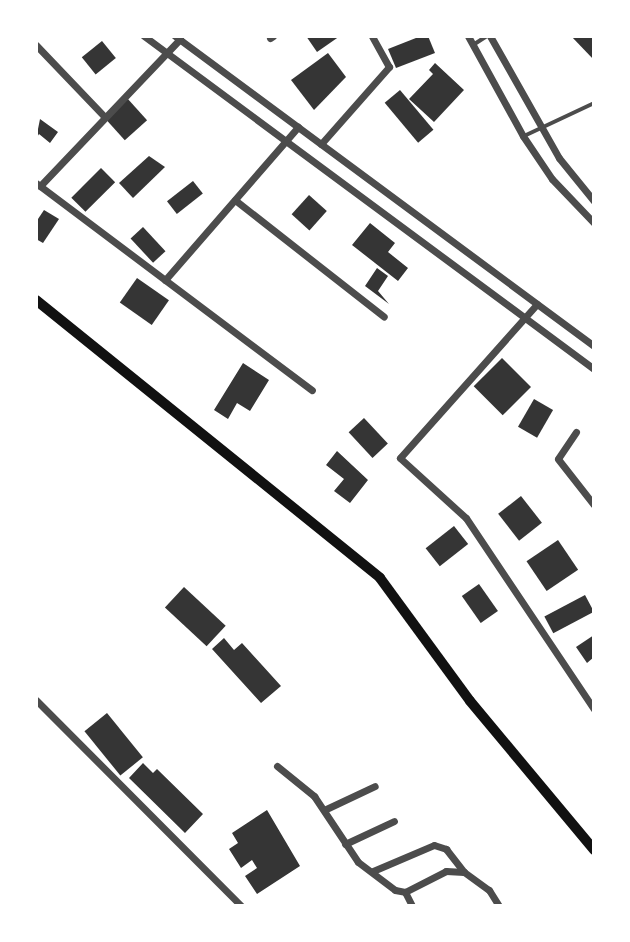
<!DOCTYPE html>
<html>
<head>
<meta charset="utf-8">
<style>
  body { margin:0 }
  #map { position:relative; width:630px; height:942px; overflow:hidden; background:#fff; font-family:Literata,serif }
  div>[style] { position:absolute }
  .building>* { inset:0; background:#353535; transform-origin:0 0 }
  .service>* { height:4px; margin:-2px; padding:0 2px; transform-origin:2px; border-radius:2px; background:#4c4c4c }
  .minor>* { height:7px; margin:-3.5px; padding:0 3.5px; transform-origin:3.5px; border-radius:3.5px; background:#4c4c4c }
  .secondary>* { height:10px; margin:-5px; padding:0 5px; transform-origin:5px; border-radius:5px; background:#111 }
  span { translate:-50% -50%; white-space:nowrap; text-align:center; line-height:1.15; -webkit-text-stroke:8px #fff; paint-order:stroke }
  .frame { position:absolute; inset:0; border:38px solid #fff; pointer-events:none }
</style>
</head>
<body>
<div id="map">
  <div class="building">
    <i style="clip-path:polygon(306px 36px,340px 36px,317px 52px)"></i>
    <i style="clip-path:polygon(421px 36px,428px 36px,435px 53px,396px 68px,388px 49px)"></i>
    <i style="clip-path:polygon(571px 36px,594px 36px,594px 60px)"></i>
    <i style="left:102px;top:41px;width:22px;height:26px;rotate:51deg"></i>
    <i style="clip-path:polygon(328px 53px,346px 77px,314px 110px,291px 80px)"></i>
    <i style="clip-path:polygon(435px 63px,464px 90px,434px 122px,409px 99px,433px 74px,429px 70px)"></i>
    <i style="left:400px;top:90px;width:52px;height:20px;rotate:50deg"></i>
    <i style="left:127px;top:98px;width:30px;height:30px;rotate:48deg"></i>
    <i style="clip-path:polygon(40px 119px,58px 132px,50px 143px,39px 134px,36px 139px)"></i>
    <i style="clip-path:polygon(149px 156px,165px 167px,133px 198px,119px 183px)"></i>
    <i style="left:101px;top:168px;width:20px;height:42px;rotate:45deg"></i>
    <i style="left:193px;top:181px;width:16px;height:33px;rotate:52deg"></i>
    <i style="left:309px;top:195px;width:24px;height:26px;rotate:42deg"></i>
    <i style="clip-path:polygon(44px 210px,59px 219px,43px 243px,36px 239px,36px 222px)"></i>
    <i style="clip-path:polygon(370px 223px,395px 243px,388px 252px,408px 268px,398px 281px,352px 245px)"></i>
    <i style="left:143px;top:227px;width:33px;height:17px;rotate:47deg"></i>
    <i style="clip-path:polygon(377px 268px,388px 276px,378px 291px,389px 304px,365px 286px)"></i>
    <i style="left:137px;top:278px;width:39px;height:30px;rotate:35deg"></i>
    <i style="left:502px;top:358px;width:41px;height:40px;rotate:45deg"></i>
    <i style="clip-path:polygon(243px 363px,269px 380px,250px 411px,237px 403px,228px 419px,214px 410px)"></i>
    <i style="left:534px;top:399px;width:22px;height:32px;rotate:30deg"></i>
    <i style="left:364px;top:418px;width:35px;height:21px;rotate:47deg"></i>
    <i style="clip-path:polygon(337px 451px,368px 480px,350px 503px,334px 491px,344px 479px,326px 465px)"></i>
    <i style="left:521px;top:496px;width:34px;height:29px;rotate:52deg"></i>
    <i style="left:454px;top:526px;width:23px;height:36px;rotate:52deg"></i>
    <i style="left:558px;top:540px;width:36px;height:38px;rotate:56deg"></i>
    <i style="left:479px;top:584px;width:33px;height:21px;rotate:55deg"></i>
    <i style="left:184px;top:587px;width:57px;height:28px;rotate:43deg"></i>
    <i style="left:585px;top:595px;width:19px;height:46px;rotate:62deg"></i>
    <i style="clip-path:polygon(594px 635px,594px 657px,587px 663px,576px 647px)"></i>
    <i style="clip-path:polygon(224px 638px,234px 650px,242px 643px,281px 686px,261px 703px,212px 649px)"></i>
    <i style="left:107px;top:713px;width:57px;height:29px;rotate:51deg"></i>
    <i style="clip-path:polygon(143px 763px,153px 773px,157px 769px,203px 814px,185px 833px,129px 778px)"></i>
    <i style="clip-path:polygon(267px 810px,300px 866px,257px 894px,245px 876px,257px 868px,252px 860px,241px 868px,229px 849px,238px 843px,232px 833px)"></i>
  </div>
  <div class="service">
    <i style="left:473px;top:45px;width:17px;rotate:-33deg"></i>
    <i style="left:524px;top:136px;width:77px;rotate:-25.2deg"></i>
  </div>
  <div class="minor">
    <i style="left:144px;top:36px;width:560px;rotate:36.5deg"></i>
    <i style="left:175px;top:36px;width:521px;rotate:36.5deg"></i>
    <i style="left:468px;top:36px;width:114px;rotate:61.2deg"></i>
    <i style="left:523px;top:136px;width:52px;rotate:56deg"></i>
    <i style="left:552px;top:179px;width:61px;rotate:46.3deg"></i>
    <i style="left:490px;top:36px;width:140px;rotate:60.5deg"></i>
    <i style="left:559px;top:158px;width:55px;rotate:50.9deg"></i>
    <i style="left:270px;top:38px;width:4px;rotate:-34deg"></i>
    <i style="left:36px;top:45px;width:97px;rotate:46.3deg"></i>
    <i style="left:321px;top:144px;width:103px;rotate:-48.6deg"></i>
    <i style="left:389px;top:67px;width:35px;rotate:-119deg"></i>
    <i style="left:36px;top:183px;width:345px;rotate:36.9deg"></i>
    <i style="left:40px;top:186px;width:203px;rotate:-46.4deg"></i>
    <i style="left:235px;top:200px;width:189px;rotate:38.1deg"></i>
    <i style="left:165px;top:280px;width:203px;rotate:-49deg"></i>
    <i style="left:537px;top:304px;width:206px;rotate:131.7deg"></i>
    <i style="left:400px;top:458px;width:89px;rotate:42.3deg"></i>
    <i style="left:466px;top:518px;width:230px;rotate:56.2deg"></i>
    <i style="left:576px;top:432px;width:32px;rotate:124deg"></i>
    <i style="left:558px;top:459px;width:58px;rotate:52deg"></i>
    <i style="left:36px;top:700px;width:291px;rotate:45.1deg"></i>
    <i style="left:277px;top:766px;width:48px;rotate:39deg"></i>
    <i style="left:314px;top:796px;width:79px;rotate:56.3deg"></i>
    <i style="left:358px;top:862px;width:46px;rotate:37.1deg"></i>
    <i style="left:395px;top:890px;width:10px;rotate:11deg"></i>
    <i style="left:405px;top:892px;width:46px;rotate:-27.1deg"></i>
    <i style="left:446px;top:871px;width:18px;rotate:3deg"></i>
    <i style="left:464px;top:872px;width:31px;rotate:36deg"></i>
    <i style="left:489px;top:890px;width:19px;rotate:58deg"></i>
    <i style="left:324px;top:810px;width:56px;rotate:-25.2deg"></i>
    <i style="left:345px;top:844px;width:54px;rotate:-25.1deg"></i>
    <i style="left:373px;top:871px;width:66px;rotate:-23.1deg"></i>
    <i style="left:434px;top:845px;width:13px;rotate:18deg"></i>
    <i style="left:446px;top:849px;width:29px;rotate:52deg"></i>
    <i style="left:405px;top:892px;width:16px;rotate:63deg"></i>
  </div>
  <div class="secondary">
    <i style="left:36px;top:300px;width:442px;rotate:38.9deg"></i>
    <i style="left:380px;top:578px;width:152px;rotate:53.8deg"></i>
    <i style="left:470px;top:701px;width:194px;rotate:50.2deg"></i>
  </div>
  <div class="frame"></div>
</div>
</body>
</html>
